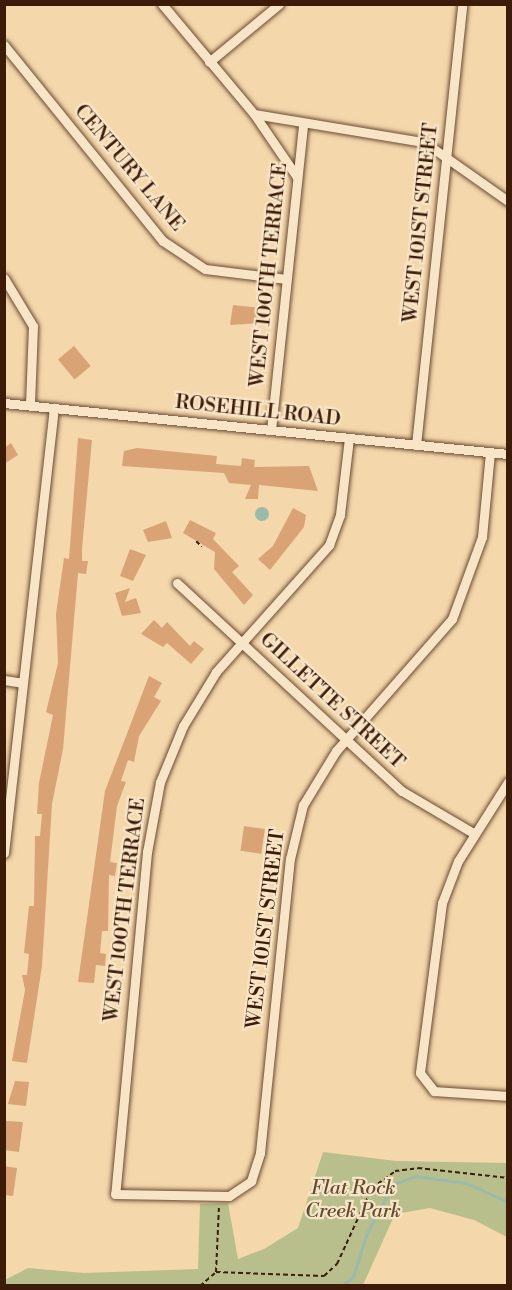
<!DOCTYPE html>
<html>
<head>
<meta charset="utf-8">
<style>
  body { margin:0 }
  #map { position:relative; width:512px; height:1290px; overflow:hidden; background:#f4d7ab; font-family:"Libre Bodoni",serif }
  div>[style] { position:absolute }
  .green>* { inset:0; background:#b8bf8c }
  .water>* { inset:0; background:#9cbaa9 }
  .round { border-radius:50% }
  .stream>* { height:3px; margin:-1.5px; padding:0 1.5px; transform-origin:1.5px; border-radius:1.5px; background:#9cbaa9 }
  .building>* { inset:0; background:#d9a376; transform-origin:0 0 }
  .path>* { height:2px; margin-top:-1px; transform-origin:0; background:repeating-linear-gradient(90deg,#3c1b08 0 4.5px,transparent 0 7.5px) }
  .roads { filter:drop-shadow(0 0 2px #6a4a31) drop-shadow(0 0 2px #6a4a31) }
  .street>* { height:9px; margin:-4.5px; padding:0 4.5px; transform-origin:4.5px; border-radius:4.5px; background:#f8e5c8 }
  span { translate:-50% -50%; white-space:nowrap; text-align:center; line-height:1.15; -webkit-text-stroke:4.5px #f8e5c8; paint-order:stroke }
  .street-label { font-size:20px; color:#3c1b08 }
  .park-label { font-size:20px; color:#614c30; font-style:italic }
  .frame { position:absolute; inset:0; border:6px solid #3c1b08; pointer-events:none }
</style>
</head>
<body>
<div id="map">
  <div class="green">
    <i style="clip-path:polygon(323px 1152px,396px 1161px,507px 1163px,507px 1237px,474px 1220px,430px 1208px,395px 1214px,363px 1285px,5px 1285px,5px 1280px,28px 1268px,84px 1273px,198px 1269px,200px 1204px,228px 1203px,238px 1259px,264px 1249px,298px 1228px)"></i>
  </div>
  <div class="water">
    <i class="round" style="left:255px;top:507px;width:14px;height:14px"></i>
  </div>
  <div class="stream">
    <i style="left:341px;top:1286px;width:15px;rotate:-37deg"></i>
    <i style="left:353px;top:1277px;width:44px;rotate:-72.8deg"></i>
    <i style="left:366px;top:1235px;width:58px;rotate:-62.1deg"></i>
    <i style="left:393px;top:1184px;width:24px;rotate:-19deg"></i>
    <i style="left:416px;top:1176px;width:50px;rotate:8deg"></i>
    <i style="left:466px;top:1183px;width:46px;rotate:24.3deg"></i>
  </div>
  <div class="building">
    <i style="clip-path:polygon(233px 305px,260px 308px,258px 323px,230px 325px)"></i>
    <i style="left:74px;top:346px;width:26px;height:21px;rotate:50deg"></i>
    <i style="clip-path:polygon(78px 438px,92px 440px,82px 549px,82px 561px,88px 561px,86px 574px,78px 573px,63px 749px,52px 804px,42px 966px,27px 1063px,12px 1061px,25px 990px,22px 975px,27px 975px,29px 954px,24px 953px,29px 906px,34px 906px,35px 836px,40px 836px,42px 814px,37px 814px,39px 783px,53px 715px,46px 712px,58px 663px,56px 614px,64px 558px,69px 559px)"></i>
    <i style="clip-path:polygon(11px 443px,18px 455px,4px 464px,4px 448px)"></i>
    <i style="clip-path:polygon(137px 448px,217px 456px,216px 464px,241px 466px,242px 458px,255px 460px,254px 467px,309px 466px,318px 491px,259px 485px,258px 499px,245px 499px,251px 485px,229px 483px,224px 473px,122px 466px,124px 451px)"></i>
    <i style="clip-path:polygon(293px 508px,306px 515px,304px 527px,270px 570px,258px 559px,273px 546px)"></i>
    <i style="clip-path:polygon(190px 520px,216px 533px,213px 539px,239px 566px,232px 572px,253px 595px,244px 605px,214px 569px,215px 552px,183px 533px)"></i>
    <i style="clip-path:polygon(166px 521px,172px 538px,148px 542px,143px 530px)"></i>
    <i style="clip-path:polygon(130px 549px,146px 555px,133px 581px,120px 576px)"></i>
    <i style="clip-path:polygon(130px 588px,125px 602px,136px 598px,141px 613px,122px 616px,115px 593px)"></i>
    <i style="clip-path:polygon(154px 620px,162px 628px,167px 622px,190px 646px,194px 641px,204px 649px,191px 664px,167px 643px,163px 647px,141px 634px)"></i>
    <i style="clip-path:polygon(149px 676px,162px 683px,154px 697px,161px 701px,139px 736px,134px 762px,128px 760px,121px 781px,126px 782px,117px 806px,110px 862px,117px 863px,115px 876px,109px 875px,108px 931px,102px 931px,100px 953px,106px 954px,105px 966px,96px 965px,94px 983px,78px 982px,105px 791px)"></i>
    <i style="left:244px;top:826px;width:21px;height:25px;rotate:8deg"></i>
    <i style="clip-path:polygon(15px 1081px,29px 1082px,26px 1106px,8px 1104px)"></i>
    <i style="clip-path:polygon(6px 1121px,23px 1122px,19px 1152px,4px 1150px)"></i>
    <i style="clip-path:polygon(4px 1166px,17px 1168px,13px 1196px,4px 1195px)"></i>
  </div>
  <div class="path">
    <i style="left:196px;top:541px;width:8px;rotate:45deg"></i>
    <i style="left:216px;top:1272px;width:66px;rotate:-87.4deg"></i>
    <i style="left:200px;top:1286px;width:21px;rotate:-41deg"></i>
    <i style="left:216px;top:1272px;width:108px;rotate:2.1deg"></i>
    <i style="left:324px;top:1276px;width:18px;rotate:-43deg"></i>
    <i style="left:337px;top:1264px;width:84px;rotate:-65.3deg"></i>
    <i style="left:372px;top:1188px;width:29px;rotate:-36deg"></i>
    <i style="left:395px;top:1171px;width:23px;rotate:-7deg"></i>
    <i style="left:418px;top:1168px;width:91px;rotate:6.3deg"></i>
  </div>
  <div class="roads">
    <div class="street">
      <i style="left:162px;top:4px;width:143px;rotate:50.1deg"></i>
      <i style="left:254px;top:114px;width:172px;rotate:9.4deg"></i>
      <i style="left:424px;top:142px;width:103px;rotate:35.1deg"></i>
      <i style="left:4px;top:45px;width:252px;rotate:51deg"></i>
      <i style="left:163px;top:241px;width:50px;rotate:33.7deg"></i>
      <i style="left:205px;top:269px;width:82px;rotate:7deg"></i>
      <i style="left:209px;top:62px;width:91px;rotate:-39.6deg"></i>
      <i style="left:254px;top:114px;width:76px;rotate:55.7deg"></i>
      <i style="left:4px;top:278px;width:56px;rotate:58.9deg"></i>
      <i style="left:33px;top:326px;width:79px;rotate:92.2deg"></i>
      <i style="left:4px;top:403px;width:507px;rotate:5.78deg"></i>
      <i style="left:271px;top:430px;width:309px;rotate:-84deg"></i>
      <i style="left:349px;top:438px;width:78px;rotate:96.7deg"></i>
      <i style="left:340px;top:515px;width:32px;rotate:110deg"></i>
      <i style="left:329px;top:545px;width:170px;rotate:131.7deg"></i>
      <i style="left:216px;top:672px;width:63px;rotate:121.4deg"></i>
      <i style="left:183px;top:726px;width:61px;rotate:112.3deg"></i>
      <i style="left:160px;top:782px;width:71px;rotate:100.5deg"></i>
      <i style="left:147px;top:852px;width:343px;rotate:95.3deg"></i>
      <i style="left:115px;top:1194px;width:114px;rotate:1deg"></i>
      <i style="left:229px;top:1196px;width:27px;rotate:-34deg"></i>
      <i style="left:251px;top:1181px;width:29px;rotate:-72deg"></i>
      <i style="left:260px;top:1153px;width:296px;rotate:-84.2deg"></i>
      <i style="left:290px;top:859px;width:56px;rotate:-76.5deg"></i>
      <i style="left:303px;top:805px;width:63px;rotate:-58.6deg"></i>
      <i style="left:336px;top:751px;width:176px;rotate:-48.7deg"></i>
      <i style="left:452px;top:619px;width:87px;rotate:-69.9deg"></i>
      <i style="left:482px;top:537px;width:85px;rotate:-84.6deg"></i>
      <i style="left:416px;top:445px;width:443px;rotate:-84deg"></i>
      <i style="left:177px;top:583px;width:306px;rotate:42.8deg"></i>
      <i style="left:402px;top:791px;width:82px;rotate:30.6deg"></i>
      <i style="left:4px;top:680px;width:18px;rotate:9deg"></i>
      <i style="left:508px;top:782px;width:93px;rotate:122.3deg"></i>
      <i style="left:458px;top:861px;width:45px;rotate:110.9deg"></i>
      <i style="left:442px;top:903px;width:171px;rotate:97.4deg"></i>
      <i style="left:420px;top:1073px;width:23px;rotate:52deg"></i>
      <i style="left:434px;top:1091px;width:74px;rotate:3.9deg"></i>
      <i style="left:4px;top:853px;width:448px;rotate:-83.6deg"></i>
    </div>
  </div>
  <div class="street-label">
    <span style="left:129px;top:168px;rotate:50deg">CENTURY LANE</span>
    <span style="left:421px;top:223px;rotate:-84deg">WEST 101ST STREET</span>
    <span style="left:269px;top:275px;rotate:-84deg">WEST 100TH TERRACE</span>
    <span style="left:258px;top:411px;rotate:6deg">ROSEHILL ROAD</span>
    <span style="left:332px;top:701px;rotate:43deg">GILLETTE STREET</span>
    <span style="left:125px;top:910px;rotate:-83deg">WEST 100TH TERRACE</span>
    <span style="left:266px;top:929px;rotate:-83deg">WEST 101ST STREET</span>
  </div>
  <div class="park-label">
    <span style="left:353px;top:1200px">Flat Rock<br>Creek Park</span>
  </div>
  <div class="frame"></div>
</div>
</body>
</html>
